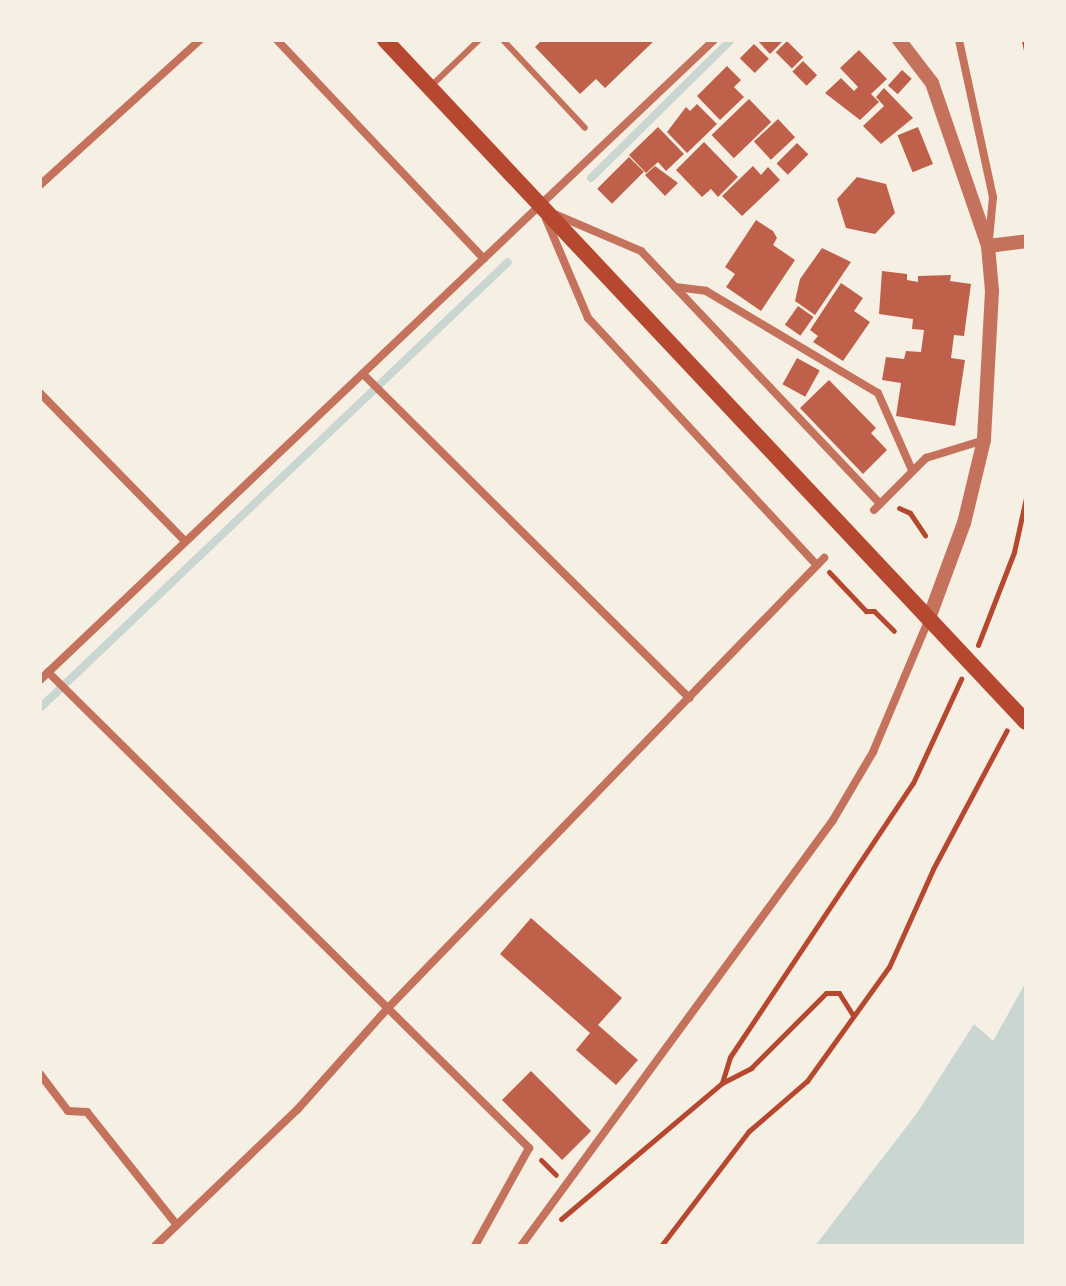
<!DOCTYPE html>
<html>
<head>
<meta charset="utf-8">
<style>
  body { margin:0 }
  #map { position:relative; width:1066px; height:1286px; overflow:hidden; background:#f6efe4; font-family:Lato,sans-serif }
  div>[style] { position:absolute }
  .water>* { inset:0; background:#c9d6d2 }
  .stream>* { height:8px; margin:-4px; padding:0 4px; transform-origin:4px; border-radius:4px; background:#c9d6d2 }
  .building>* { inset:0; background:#bf614a; transform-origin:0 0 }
  .path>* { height:5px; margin:-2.5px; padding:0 2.5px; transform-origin:2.5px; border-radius:2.5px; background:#b5482f }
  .service>* { height:6px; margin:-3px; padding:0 3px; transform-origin:3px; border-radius:3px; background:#c5725c }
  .minor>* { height:8px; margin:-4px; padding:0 4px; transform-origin:4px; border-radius:4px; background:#c5725c }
  .tertiary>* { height:14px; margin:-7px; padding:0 7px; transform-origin:7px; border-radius:7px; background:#c5725c }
  .secondary>* { height:16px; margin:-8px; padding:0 8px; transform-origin:8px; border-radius:8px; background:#b5482f }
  span { translate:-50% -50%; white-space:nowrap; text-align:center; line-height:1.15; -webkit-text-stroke:7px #f6efe4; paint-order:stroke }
  .frame { position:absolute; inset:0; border:42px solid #f6efe4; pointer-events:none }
</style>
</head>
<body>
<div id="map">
  <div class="water">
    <i style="clip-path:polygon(1026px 982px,1026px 1246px,815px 1246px,917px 1113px,974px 1024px,993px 1041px)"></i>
  </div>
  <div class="stream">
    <i style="left:591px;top:178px;width:197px;rotate:-44.6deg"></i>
    <i style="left:40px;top:708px;width:646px;rotate:-43.62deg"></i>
  </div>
  <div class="building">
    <i style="clip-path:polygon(542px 40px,655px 40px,605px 88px,596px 79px,580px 94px,535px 47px)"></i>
    <i style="clip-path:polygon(757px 40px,784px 40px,770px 54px)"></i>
    <i style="left:787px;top:41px;width:23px;height:16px;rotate:45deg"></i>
    <i style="left:754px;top:44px;width:21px;height:20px;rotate:45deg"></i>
    <i style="clip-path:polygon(859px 50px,887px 79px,871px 94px,879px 102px,860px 120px,825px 93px,841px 78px,854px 91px,858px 87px,840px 68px)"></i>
    <i style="left:803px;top:61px;width:20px;height:15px;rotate:45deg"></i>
    <i style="clip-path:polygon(727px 66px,741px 80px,734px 87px,744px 97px,720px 120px,697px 96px)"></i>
    <i style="left:902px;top:70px;width:13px;height:21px;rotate:42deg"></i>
    <i style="clip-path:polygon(884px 88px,913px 118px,881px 144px,863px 126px,884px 106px,876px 97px)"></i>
    <i style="left:749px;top:99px;width:32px;height:52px;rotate:46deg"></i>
    <i style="clip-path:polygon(697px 104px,717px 124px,687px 153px,667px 132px,686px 107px,690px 111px)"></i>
    <i style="left:778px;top:119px;width:25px;height:33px;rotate:47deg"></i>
    <i style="clip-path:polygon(658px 127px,684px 154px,666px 171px,658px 162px,646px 173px,629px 155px)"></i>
    <i style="left:918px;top:127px;width:40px;height:22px;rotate:68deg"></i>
    <i style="clip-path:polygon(704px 142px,738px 177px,718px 197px,711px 189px,702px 197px,676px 170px)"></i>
    <i style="left:797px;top:143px;width:16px;height:29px;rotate:45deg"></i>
    <i style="left:629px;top:157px;width:21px;height:45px;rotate:45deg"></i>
    <i style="clip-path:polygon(655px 166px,678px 183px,665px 196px,645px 175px)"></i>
    <i style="clip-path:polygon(753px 166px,761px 175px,768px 167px,780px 180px,742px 216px,722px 196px)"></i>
    <i style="clip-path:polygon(857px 177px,886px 184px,895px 213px,875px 234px,846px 228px,837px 199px)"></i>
    <i style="clip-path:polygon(756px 220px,773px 231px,777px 238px,773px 245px,795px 260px,761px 311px,726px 287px,735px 274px,725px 267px)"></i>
    <i style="clip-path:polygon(822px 248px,851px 262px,815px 315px,795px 301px,800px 279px)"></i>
    <i style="clip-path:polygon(882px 271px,907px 274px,907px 280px,918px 282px,918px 276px,951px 275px,950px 281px,971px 284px,964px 336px,954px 335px,951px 358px,965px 360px,955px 426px,896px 416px,901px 383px,882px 380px,886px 357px,904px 359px,906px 351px,921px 352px,924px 330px,912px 329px,913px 319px,879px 314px)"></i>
    <i style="clip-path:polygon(841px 283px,863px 298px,854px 311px,870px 322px,843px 361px,813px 342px,818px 336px,810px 330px)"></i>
    <i style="left:798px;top:306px;width:19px;height:23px;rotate:35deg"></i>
    <i style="left:797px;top:358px;width:26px;height:30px;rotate:29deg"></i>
    <i style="clip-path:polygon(829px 380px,876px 428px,871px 433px,887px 450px,863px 474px,800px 408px)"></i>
    <i style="clip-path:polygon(531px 918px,622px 998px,598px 1025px,638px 1060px,616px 1085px,576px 1050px,590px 1033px,500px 954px)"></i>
    <i style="left:531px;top:1071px;width:85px;height:41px;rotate:45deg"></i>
  </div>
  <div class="path">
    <i style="left:1024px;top:40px;width:10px;rotate:79deg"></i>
    <i style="left:899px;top:508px;width:12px;rotate:24deg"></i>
    <i style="left:910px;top:513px;width:27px;rotate:56deg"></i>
    <i style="left:829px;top:572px;width:54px;rotate:46.5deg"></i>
    <i style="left:866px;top:611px;width:8px"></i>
    <i style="left:874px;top:611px;width:28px;rotate:45deg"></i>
    <i style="left:978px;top:645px;width:100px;rotate:-68.8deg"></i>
    <i style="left:1014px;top:552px;width:55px;rotate:-77.5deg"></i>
    <i style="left:722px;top:1083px;width:27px;rotate:-73deg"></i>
    <i style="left:730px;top:1057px;width:329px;rotate:-56.3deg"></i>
    <i style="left:913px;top:783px;width:115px;rotate:-65.2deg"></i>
    <i style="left:541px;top:1160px;width:21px;rotate:45deg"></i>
    <i style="left:561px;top:1219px;width:211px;rotate:-40.2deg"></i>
    <i style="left:722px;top:1083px;width:33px;rotate:-27deg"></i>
    <i style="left:751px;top:1068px;width:106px;rotate:-45deg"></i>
    <i style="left:826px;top:993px;width:13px"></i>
    <i style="left:839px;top:993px;width:26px;rotate:58deg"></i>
    <i style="left:661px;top:1246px;width:145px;rotate:-52.6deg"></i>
    <i style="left:749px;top:1131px;width:77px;rotate:-40.8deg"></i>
    <i style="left:807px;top:1081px;width:140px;rotate:-54.3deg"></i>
    <i style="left:889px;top:967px;width:107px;rotate:-65.8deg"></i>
    <i style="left:933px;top:869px;width:157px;rotate:-62deg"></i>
  </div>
  <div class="service">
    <i style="left:503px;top:40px;width:120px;rotate:47deg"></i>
    <i style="left:430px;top:87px;width:68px;rotate:-43.8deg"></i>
  </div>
  <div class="minor">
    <i style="left:277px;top:40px;width:301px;rotate:46.6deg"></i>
    <i style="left:959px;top:40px;width:161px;rotate:77.8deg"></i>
    <i style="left:993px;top:197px;width:42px;rotate:95.4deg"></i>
    <i style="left:40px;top:185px;width:216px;rotate:-42.2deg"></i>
    <i style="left:552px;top:213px;width:97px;rotate:23.1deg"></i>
    <i style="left:641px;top:251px;width:348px;rotate:46.6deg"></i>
    <i style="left:546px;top:219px;width:108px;rotate:67deg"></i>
    <i style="left:588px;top:318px;width:337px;rotate:47.2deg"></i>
    <i style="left:675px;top:287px;width:31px;rotate:7deg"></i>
    <i style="left:706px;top:291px;width:200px;rotate:30.7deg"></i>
    <i style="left:878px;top:393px;width:84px;rotate:66.2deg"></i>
    <i style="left:363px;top:374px;width:460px;rotate:44.8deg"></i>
    <i style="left:40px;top:393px;width:206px;rotate:45.6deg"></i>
    <i style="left:874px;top:510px;width:74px;rotate:-45deg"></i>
    <i style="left:926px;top:458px;width:61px;rotate:-17.2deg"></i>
    <i style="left:48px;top:672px;width:677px;rotate:44.7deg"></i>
    <i style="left:529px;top:1148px;width:112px;rotate:118.9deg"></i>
    <i style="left:40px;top:680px;width:929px;rotate:-43.52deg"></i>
    <i style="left:40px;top:1074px;width:46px;rotate:52.9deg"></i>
    <i style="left:68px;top:1111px;width:19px;rotate:3deg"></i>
    <i style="left:87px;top:1112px;width:144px;rotate:51.5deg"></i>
    <i style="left:155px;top:1246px;width:197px;rotate:-43.8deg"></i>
    <i style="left:297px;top:1110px;width:137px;rotate:-48.3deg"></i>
    <i style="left:388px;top:1008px;width:627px;rotate:-45.91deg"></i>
    <i style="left:521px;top:1246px;width:528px;rotate:-53.78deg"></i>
    <i style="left:833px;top:820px;width:79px;rotate:-59.5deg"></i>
    <i style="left:873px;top:752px;width:144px;rotate:-67.2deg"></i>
  </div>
  <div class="tertiary">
    <i style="left:899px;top:40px;width:54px;rotate:52.5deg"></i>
    <i style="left:932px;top:83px;width:172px;rotate:71deg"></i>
    <i style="left:988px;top:246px;width:45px;rotate:84.9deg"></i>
    <i style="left:992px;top:291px;width:149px;rotate:93.1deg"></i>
    <i style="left:984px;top:440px;width:85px;rotate:103.5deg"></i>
    <i style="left:964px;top:523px;width:101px;rotate:110.2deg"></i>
    <i style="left:988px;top:246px;width:38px;rotate:-7deg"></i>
  </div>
  <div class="secondary">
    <i style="left:385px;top:40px;width:936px;rotate:46.78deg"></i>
  </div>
  <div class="frame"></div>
</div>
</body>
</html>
